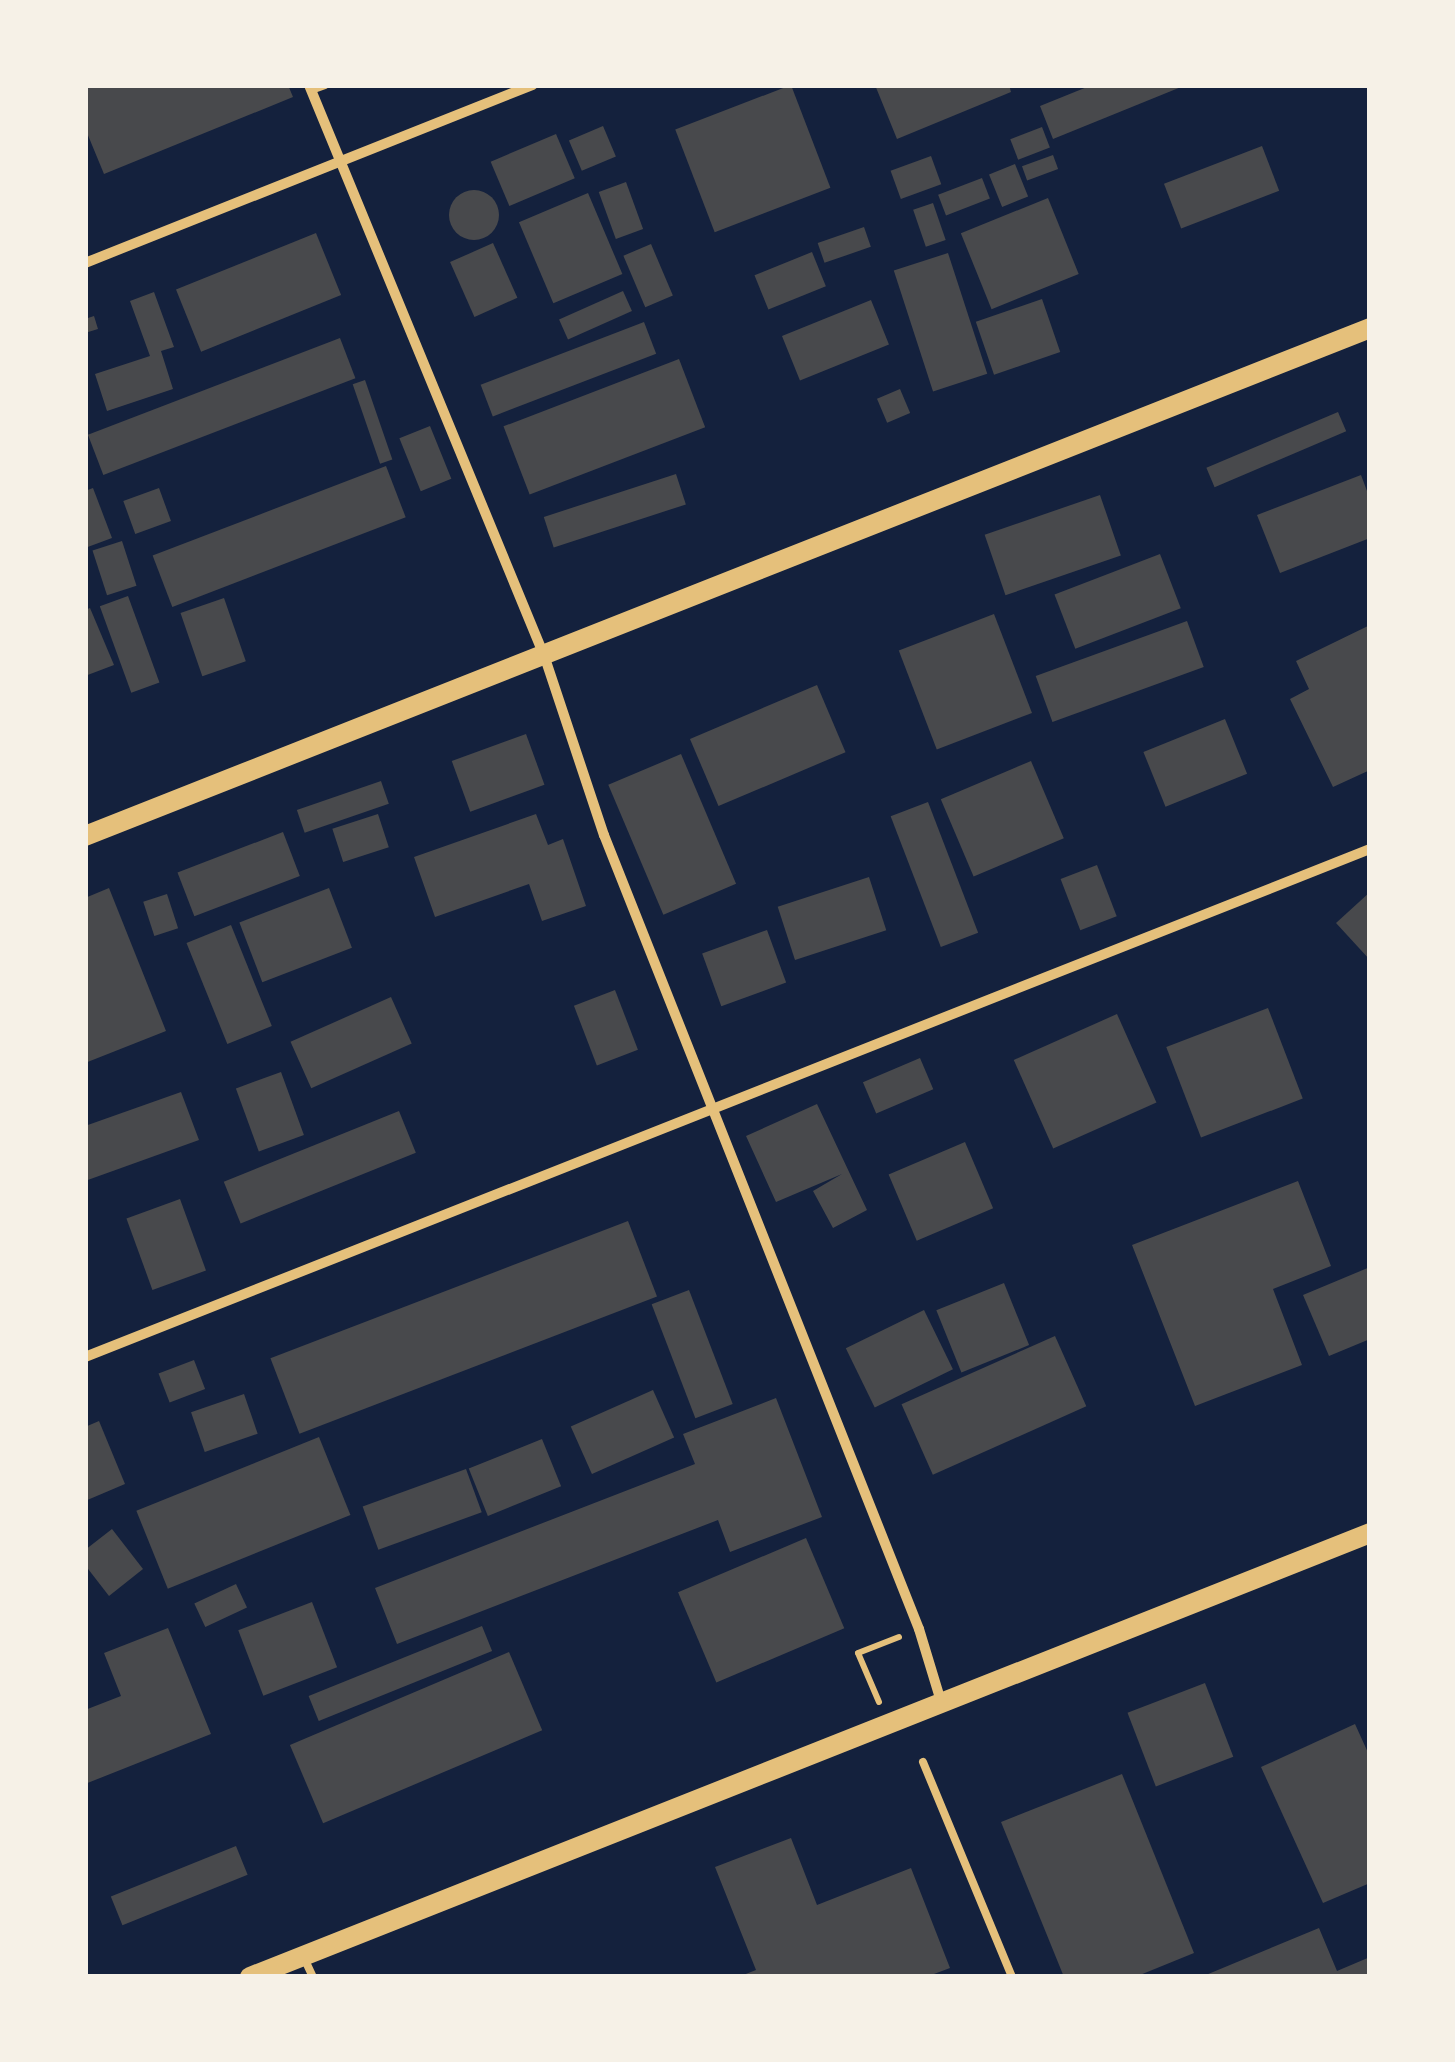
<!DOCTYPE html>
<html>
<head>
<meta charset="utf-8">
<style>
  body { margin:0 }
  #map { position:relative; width:1455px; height:2062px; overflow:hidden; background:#14213d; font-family:"Archivo Narrow",sans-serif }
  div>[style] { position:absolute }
  .building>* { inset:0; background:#48494c; transform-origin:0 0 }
  .round { border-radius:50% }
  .path>* { height:6px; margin:-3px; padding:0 3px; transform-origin:3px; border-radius:3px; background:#e5c07b }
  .service>* { height:8px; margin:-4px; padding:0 4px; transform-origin:4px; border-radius:4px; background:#e5c07b }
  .minor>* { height:10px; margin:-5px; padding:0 5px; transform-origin:5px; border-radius:5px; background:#e5c07b }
  .secondary>* { height:20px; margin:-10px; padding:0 10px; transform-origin:10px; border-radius:10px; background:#e5c07b }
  span { translate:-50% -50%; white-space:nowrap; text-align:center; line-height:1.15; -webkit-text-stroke:10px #f6f1e7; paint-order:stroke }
  .frame { position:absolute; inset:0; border:88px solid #f6f1e7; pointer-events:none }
</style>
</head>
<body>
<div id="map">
  <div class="building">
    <i style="clip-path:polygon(85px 85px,288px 85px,293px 97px,104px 174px,85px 128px)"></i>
    <i style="left:791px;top:85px;width:110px;height:124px;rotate:69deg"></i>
    <i style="clip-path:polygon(875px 85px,1009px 85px,1011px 92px,897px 139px)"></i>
    <i style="clip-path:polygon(1092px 85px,1186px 85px,1053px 139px,1040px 106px)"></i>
    <i style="left:603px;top:126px;width:33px;height:37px;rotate:67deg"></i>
    <i style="left:1042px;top:127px;width:22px;height:34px;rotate:69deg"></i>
    <i style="left:556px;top:134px;width:48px;height:71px;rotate:67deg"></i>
    <i style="left:1262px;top:146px;width:48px;height:105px;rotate:69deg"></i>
    <i style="left:1053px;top:155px;width:15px;height:33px;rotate:70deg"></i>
    <i style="left:931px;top:156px;width:30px;height:43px;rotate:70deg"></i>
    <i style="left:1015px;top:164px;width:35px;height:28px;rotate:68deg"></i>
    <i style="left:982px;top:178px;width:22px;height:47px;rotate:69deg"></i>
    <i style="left:626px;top:182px;width:50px;height:29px;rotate:70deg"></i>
    <i class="round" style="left:449px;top:190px;width:50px;height:50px"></i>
    <i style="left:588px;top:193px;width:88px;height:75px;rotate:67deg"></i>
    <i style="left:1048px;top:198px;width:82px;height:94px;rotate:68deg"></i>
    <i style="left:933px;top:203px;width:39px;height:21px;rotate:71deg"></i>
    <i style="left:864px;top:227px;width:21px;height:49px;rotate:71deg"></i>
    <i style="left:316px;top:233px;width:67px;height:151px;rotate:68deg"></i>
    <i style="left:493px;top:243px;width:60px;height:47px;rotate:66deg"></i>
    <i style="left:651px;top:244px;width:56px;height:30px;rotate:67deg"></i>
    <i style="left:812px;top:252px;width:37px;height:62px;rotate:68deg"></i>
    <i style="left:948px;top:253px;width:127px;height:57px;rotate:72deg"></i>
    <i style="left:623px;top:291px;width:22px;height:70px;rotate:66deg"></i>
    <i style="clip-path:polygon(154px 292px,174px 347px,161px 351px,173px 389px,107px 411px,95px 374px,150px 356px,130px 301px)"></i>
    <i style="left:1042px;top:299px;width:56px;height:70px;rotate:71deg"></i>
    <i style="left:871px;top:300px;width:48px;height:96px;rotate:68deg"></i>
    <i style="clip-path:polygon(94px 316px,98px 329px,85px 333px,85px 319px)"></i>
    <i style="left:644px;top:322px;width:34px;height:175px;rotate:69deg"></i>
    <i style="left:340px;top:338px;width:43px;height:270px;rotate:69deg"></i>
    <i style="left:679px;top:359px;width:73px;height:188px;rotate:69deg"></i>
    <i style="left:365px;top:380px;width:84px;height:13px;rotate:71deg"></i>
    <i style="left:900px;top:389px;width:26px;height:25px;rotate:67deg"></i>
    <i style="left:1338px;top:412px;width:21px;height:143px;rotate:67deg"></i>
    <i style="left:430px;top:426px;width:57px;height:33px;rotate:68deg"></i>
    <i style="left:386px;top:466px;width:55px;height:250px;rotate:69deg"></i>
    <i style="left:676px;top:474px;width:32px;height:139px;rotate:72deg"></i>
    <i style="clip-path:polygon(1361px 475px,1370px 499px,1370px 538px,1280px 573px,1257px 515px)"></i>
    <i style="clip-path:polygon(93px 488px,112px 538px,85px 548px,85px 491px)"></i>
    <i style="left:159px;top:488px;width:35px;height:38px;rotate:70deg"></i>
    <i style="left:1100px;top:495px;width:64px;height:122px;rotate:71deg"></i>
    <i style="left:122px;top:541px;width:47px;height:31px;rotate:72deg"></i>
    <i style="left:1160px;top:554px;width:58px;height:113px;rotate:69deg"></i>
    <i style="left:128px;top:596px;width:92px;height:30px;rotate:70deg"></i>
    <i style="left:224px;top:598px;width:67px;height:46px;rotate:71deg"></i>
    <i style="clip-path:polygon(90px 608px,114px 665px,85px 676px,85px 610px)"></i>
    <i style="left:994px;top:614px;width:106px;height:102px;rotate:69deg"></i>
    <i style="left:1187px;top:621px;width:49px;height:161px;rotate:70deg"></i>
    <i style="clip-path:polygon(1370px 625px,1370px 770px,1333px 787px,1290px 699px,1309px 689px,1296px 661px)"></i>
    <i style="left:817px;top:685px;width:73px;height:138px;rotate:67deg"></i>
    <i style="left:1225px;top:719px;width:59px;height:88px;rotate:68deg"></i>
    <i style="left:526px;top:734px;width:54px;height:79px;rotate:70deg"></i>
    <i style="left:681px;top:754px;width:141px;height:79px;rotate:67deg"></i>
    <i style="left:1031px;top:761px;width:84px;height:98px;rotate:67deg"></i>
    <i style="left:381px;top:781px;width:24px;height:89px;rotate:71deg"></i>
    <i style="left:928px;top:802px;width:140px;height:40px;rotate:69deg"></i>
    <i style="left:378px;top:814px;width:35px;height:48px;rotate:72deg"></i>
    <i style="clip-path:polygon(536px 814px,548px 845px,563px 839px,586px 906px,542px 921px,529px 884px,435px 917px,414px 857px)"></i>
    <i style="left:283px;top:832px;width:47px;height:113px;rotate:69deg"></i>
    <i style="left:1097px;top:865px;width:55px;height:39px;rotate:69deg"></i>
    <i style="left:869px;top:877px;width:56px;height:96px;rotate:72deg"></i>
    <i style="clip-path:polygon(109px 888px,166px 1031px,85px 1063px,85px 898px)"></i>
    <i style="left:329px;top:888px;width:64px;height:96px;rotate:69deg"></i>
    <i style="clip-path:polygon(1370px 892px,1370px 960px,1336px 923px)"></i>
    <i style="left:167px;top:894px;width:36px;height:25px;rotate:72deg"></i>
    <i style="left:231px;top:925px;width:109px;height:48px;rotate:68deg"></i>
    <i style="left:767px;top:930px;width:56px;height:69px;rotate:70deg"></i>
    <i style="left:615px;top:990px;width:64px;height:44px;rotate:69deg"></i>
    <i style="left:391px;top:997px;width:51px;height:110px;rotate:66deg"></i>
    <i style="left:1268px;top:1008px;width:97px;height:109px;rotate:69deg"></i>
    <i style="left:1117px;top:1014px;width:97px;height:113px;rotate:66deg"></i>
    <i style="left:920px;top:1058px;width:34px;height:62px;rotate:67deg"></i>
    <i style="left:281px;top:1072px;width:67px;height:48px;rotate:70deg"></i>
    <i style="clip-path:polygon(181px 1092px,199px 1140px,85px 1181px,85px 1126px)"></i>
    <i style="clip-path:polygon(817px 1104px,867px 1210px,833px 1228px,813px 1191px,842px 1174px,776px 1202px,746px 1136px)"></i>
    <i style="left:399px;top:1111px;width:45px;height:189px;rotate:68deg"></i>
    <i style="left:965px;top:1142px;width:72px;height:83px;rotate:67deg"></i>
    <i style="clip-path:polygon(1298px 1181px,1331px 1266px,1273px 1289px,1302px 1365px,1195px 1406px,1132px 1245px)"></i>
    <i style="left:180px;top:1199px;width:76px;height:57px;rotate:70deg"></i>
    <i style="left:628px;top:1221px;width:81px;height:383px;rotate:69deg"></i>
    <i style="clip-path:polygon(1370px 1267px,1370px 1339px,1329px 1356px,1303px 1295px)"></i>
    <i style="left:1004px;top:1283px;width:67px;height:73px;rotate:68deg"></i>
    <i style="left:689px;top:1290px;width:122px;height:40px;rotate:69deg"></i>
    <i style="left:924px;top:1310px;width:66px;height:87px;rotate:64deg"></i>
    <i style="left:1055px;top:1336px;width:77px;height:168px;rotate:66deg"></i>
    <i style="left:194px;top:1360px;width:31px;height:38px;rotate:69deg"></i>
    <i style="left:653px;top:1390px;width:52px;height:90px;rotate:66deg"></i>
    <i style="left:244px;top:1394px;width:42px;height:56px;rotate:71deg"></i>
    <i style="clip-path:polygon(776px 1398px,822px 1517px,730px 1552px,718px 1520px,397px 1644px,375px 1588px,695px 1464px,683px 1434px)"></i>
    <i style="clip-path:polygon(99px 1421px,125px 1484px,85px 1501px,85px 1427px)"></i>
    <i style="left:319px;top:1437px;width:84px;height:197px;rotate:68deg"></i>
    <i style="left:542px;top:1439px;width:51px;height:79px;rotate:68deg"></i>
    <i style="left:466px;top:1469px;width:46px;height:110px;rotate:70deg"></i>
    <i style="clip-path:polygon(112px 1529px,143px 1569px,109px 1596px,85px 1565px,85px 1550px)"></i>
    <i style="left:806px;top:1538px;width:98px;height:139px;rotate:67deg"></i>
    <i style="left:236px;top:1584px;width:26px;height:46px;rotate:65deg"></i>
    <i style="left:312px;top:1602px;width:70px;height:79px;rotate:69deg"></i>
    <i style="left:482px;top:1626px;width:27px;height:187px;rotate:68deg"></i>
    <i style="clip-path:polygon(168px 1628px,211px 1734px,85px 1784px,85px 1710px,121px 1696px,104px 1653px)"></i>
    <i style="left:509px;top:1652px;width:85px;height:238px;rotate:67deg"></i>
    <i style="left:1205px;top:1683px;width:79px;height:83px;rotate:69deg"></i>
    <i style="clip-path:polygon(1355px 1724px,1370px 1757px,1370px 1883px,1323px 1903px,1261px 1767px)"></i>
    <i style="clip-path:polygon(1122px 1774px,1194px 1953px,1135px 1977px,1064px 1977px,1001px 1822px)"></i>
    <i style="clip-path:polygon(791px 1838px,817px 1905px,911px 1868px,950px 1968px,926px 1977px,738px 1977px,756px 1970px,715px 1867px)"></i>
    <i style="left:236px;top:1846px;width:31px;height:135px;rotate:68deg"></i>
    <i style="clip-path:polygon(1319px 1928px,1337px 1971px,1370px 1957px,1370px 1977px,1201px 1977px)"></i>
  </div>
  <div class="path">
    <i style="left:879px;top:1702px;width:53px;rotate:-113.2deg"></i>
    <i style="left:858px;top:1653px;width:44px;rotate:-21.3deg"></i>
  </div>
  <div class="service">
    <i style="left:311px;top:90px;width:15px;rotate:-20deg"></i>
    <i style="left:923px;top:1762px;width:233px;rotate:67.5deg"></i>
    <i style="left:305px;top:1960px;width:19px;rotate:65deg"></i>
  </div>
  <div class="minor">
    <i style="left:309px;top:85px;width:620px;rotate:67.61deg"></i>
    <i style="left:545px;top:658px;width:187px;rotate:71.6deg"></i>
    <i style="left:604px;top:835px;width:854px;rotate:68.36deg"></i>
    <i style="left:919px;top:1629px;width:72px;rotate:73.1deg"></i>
    <i style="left:85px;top:263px;width:482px;rotate:-21.7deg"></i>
    <i style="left:85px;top:1357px;width:1382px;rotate:-21.57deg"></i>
  </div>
  <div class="secondary">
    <i style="left:85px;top:836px;width:1382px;rotate:-21.57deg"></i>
    <i style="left:250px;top:1977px;width:1205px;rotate:-21.62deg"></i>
  </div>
  <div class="frame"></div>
</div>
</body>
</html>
